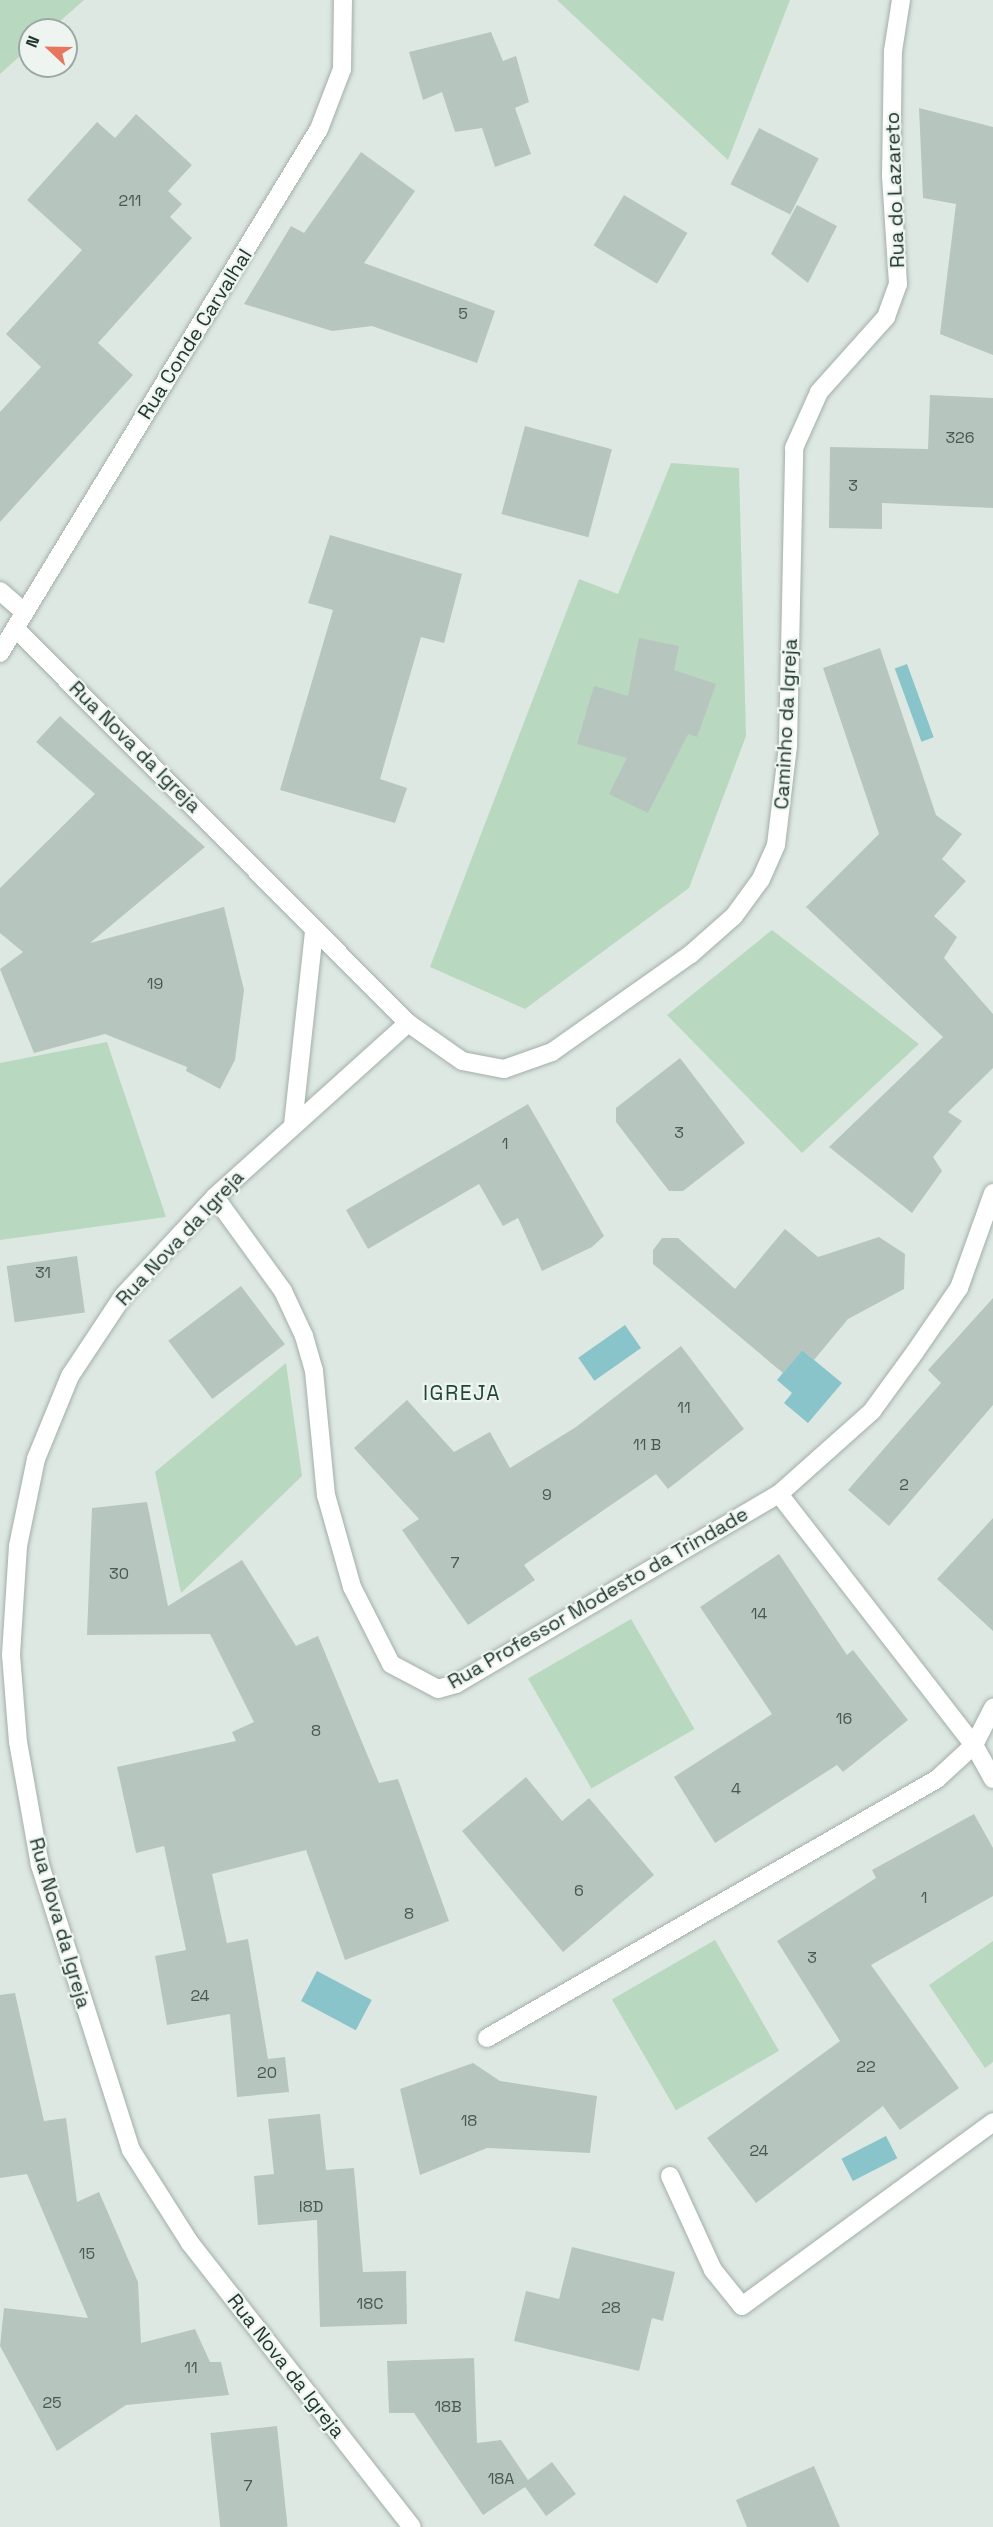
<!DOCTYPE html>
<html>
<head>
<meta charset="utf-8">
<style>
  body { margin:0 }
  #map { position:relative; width:993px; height:2527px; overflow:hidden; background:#dee8e3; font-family:"Space Grotesk",sans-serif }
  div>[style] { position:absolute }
  .green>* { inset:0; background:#b8d8bf; transform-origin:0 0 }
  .water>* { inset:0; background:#89c4ca; transform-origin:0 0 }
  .building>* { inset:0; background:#b7c5bf; transform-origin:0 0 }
  .roads { filter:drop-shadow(0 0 2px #a2afa9) drop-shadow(0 0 2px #a2afa9) }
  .minor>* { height:18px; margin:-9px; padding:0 9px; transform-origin:9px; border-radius:9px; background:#fff }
  .secondary>* { height:18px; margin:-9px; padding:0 9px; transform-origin:9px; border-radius:9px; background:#fff }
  span { translate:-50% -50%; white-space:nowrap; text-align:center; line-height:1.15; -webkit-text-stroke:4.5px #eef5f1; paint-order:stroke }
  .number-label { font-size:16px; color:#465a53 }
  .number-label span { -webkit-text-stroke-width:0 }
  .street-label { font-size:20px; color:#21362f }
  .neighbourhood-label { font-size:21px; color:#1f463a; letter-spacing:1.5px }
  .north { position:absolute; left:18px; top:18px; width:60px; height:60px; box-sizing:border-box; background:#eef5f1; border:2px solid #9ca9a3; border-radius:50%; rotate:292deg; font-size:16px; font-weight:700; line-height:24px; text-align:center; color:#21362f }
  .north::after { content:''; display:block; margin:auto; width:21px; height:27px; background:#e6765e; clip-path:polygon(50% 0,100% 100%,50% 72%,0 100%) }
</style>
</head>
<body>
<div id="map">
  <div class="green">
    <i style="clip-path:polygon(0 0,84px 0,50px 30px,30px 30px,30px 47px,0 74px)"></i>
    <i style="clip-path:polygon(557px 0,790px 0,728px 160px)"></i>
    <i style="clip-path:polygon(671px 463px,739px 468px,746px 736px,689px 888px,525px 1009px,430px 967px,579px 579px,618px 594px)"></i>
    <i style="clip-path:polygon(772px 930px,919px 1044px,802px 1153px,667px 1015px)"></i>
    <i style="clip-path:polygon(107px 1042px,166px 1217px,0 1240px,0 1063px)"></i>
    <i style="clip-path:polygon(286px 1363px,302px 1476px,181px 1593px,155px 1472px)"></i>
    <i style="left:631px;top:1619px;width:127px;height:119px;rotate:60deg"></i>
    <i style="left:715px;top:1940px;width:128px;height:119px;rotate:60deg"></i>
    <i style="clip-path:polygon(993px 1941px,993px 2062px,985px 2068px,929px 1985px)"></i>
  </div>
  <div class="water">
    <i style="left:907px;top:664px;width:78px;height:13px;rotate:70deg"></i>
    <i style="left:625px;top:1325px;width:28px;height:57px;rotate:55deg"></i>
    <i style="clip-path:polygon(802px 1350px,842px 1383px,808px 1423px,784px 1403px,792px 1393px,777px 1380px)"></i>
    <i style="left:317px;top:1971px;width:62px;height:34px;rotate:28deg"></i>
    <i style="left:886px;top:2136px;width:25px;height:50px;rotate:63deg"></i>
  </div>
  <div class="building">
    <i style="clip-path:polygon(491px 32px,503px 61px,516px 56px,529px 102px,515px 108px,531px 154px,495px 167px,482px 128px,455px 132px,442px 92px,423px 100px,409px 52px)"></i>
    <i style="clip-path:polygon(919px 108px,993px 127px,993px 355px,940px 334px,956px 204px,923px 198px)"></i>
    <i style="clip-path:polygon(136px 114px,192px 165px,168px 191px,182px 204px,170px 217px,192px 238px,98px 343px,133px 375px,0 522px,0 412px,41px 367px,6px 334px,82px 250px,27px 200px,97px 122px,115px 138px)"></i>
    <i style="left:759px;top:128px;width:67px;height:63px;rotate:27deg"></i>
    <i style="clip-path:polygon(361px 152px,415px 191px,364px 263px,495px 311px,477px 363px,372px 326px,332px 331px,244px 304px,291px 226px,304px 233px)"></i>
    <i style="left:624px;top:195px;width:74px;height:59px;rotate:31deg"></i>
    <i style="clip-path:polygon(797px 205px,837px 226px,808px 283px,771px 254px)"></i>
    <i style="clip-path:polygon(930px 395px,993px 398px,993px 508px,882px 503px,882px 529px,829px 528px,830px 447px,928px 449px)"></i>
    <i style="left:525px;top:426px;width:90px;height:91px;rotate:15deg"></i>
    <i style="clip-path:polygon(330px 535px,462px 574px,444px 643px,421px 637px,380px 779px,407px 788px,395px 823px,280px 790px,333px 610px,308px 603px)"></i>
    <i style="clip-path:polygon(639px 638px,679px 646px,674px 670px,716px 684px,697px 737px,688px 734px,648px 813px,609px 794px,627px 758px,577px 744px,594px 686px,628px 696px)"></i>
    <i style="clip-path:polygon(880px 648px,936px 815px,962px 834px,942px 859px,966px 881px,934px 916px,957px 937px,944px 958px,993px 1014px,993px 1068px,948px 1112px,962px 1121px,933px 1157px,942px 1171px,912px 1213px,829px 1147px,943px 1037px,806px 907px,879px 834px,823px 668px)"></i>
    <i style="clip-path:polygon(60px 716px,205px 847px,90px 943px,224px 907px,244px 990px,235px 1060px,220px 1089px,186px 1071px,187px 1067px,105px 1034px,34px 1053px,0 969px,23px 952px,0 933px,0 888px,95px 794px,36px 742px)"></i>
    <i style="clip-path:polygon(680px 1058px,745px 1143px,683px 1191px,669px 1191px,616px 1122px,616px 1108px)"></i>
    <i style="clip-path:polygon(528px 1104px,604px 1236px,592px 1247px,542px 1271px,518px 1218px,503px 1226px,479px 1184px,368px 1249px,346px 1210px)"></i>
    <i style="clip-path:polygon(785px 1229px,818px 1257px,879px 1237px,905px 1254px,904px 1289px,848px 1319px,814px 1360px,802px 1350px,783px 1373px,653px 1264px,653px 1250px,662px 1238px,678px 1238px,735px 1289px)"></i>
    <i style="left:77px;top:1256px;width:57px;height:71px;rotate:82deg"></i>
    <i style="left:241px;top:1286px;width:73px;height:91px;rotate:53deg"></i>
    <i style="clip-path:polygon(993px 1298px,993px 1405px,889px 1526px,848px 1490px,941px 1383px,928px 1370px)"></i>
    <i style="clip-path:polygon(681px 1346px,744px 1429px,668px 1489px,656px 1474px,524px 1565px,535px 1580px,468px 1625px,402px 1530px,419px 1519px,354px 1448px,407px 1400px,454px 1452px,490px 1432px,510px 1468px,576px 1427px)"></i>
    <i style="clip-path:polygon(147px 1502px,168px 1606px,242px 1560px,296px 1646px,318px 1636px,379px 1783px,398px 1779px,449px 1921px,345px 1960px,306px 1850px,212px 1874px,227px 1943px,248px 1939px,268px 2059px,285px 2057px,289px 2092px,237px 2097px,230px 2014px,167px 2025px,155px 1956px,186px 1950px,164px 1846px,136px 1853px,117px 1767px,236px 1741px,232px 1732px,254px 1722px,210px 1634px,87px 1635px,92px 1508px)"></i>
    <i style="clip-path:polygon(993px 1518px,993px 1631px,937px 1579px)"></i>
    <i style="clip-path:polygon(779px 1554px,847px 1655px,853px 1650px,908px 1720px,843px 1772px,837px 1765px,715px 1843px,674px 1777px,772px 1714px,700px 1607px)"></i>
    <i style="clip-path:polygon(526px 1777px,562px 1821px,589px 1798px,654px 1875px,563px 1952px,462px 1831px)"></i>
    <i style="clip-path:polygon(974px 1814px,993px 1848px,993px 1896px,871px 1965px,959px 2088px,900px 2130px,883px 2106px,756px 2203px,707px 2138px,840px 2041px,777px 1941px,876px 1878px,872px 1870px)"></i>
    <i style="clip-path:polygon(15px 1993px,44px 2121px,66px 2118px,77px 2202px,99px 2192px,138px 2282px,141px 2343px,195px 2329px,210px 2362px,221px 2362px,229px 2395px,126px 2405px,57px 2451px,0 2346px,4px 2308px,88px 2318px,27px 2174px,0 2178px,0 1995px)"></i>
    <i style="clip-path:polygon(473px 2063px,500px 2081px,597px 2096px,590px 2153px,487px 2148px,420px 2175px,400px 2089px)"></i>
    <i style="clip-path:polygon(320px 2114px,326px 2170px,354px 2168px,363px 2272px,406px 2271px,407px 2324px,320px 2327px,317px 2220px,258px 2225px,254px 2176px,274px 2174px,268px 2119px)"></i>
    <i style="clip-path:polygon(572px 2247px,675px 2272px,663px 2321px,652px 2318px,639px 2371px,514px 2341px,526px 2291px,559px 2299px)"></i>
    <i style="clip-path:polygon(474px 2358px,477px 2443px,501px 2440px,528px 2480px,552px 2462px,576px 2494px,546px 2516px,525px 2487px,483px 2515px,414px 2413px,389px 2413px,387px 2361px)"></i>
    <i style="left:277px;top:2426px;width:101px;height:67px;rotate:84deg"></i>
    <i style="clip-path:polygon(814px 2466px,840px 2527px,747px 2527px,736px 2500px)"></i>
  </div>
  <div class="roads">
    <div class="minor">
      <i style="left:0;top:591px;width:32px;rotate:41deg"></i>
      <i style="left:15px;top:628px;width:557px;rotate:45.15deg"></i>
      <i style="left:408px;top:1023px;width:66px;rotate:35.1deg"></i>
      <i style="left:462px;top:1061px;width:43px;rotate:10.8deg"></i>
      <i style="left:504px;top:1069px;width:51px;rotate:-19.5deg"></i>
      <i style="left:552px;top:1052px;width:170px;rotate:-35.2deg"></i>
      <i style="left:691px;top:954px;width:57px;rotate:-41.5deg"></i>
      <i style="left:734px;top:916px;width:46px;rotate:-53.9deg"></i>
      <i style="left:761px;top:879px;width:37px;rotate:-66deg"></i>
      <i style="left:776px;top:845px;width:100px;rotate:-83.1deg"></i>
      <i style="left:788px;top:746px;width:298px;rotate:-88.8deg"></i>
      <i style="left:794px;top:448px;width:61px;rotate:-65.9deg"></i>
      <i style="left:819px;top:392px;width:101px;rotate:-48.2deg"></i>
      <i style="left:886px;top:317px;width:35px;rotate:-70deg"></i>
      <i style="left:898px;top:284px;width:108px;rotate:-93.7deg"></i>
      <i style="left:891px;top:176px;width:125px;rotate:-89.1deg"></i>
      <i style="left:893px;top:51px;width:52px;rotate:-81.1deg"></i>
      <i style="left:408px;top:1023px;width:260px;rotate:138deg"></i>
      <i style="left:215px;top:1197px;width:135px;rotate:132.9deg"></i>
      <i style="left:123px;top:1296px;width:96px;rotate:123.5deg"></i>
      <i style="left:70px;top:1376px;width:90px;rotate:112.3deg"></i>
      <i style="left:36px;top:1459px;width:89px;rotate:101.7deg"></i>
      <i style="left:18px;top:1546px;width:109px;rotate:93.7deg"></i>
      <i style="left:11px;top:1655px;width:87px;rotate:85.4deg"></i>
      <i style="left:18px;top:1742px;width:125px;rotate:79.9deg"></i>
      <i style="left:40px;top:1865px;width:299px;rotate:72.3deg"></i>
      <i style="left:131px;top:2150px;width:110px;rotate:57.6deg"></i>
      <i style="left:190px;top:2243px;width:360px;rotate:52deg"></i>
      <i style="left:293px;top:1125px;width:195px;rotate:-83.8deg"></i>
      <i style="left:215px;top:1197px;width:116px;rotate:54.1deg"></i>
      <i style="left:283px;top:1291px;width:50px;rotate:65deg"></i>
      <i style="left:304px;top:1336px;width:36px;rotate:74deg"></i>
      <i style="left:314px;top:1371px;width:125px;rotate:84.5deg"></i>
      <i style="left:326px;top:1495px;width:96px;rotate:74.2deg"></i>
      <i style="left:352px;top:1587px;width:86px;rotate:63.1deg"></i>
      <i style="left:391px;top:1664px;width:53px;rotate:28deg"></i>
      <i style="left:438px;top:1689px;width:19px;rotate:-16deg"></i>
      <i style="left:456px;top:1684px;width:375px;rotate:-30.5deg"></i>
      <i style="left:779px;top:1494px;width:318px;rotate:52.2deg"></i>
      <i style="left:974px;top:1745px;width:39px;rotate:61deg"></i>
      <i style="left:779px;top:1494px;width:125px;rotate:-41.7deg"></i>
      <i style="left:872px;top:1411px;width:73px;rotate:-53.9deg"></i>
      <i style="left:915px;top:1352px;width:78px;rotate:-55.5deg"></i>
      <i style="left:959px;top:1288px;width:101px;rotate:-70.3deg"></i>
      <i style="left:487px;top:2038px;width:519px;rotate:-29.92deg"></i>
      <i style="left:937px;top:1779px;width:50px;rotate:-42.6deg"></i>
      <i style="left:974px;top:1745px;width:42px;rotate:-62.8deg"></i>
      <i style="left:670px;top:2176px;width:103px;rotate:65.4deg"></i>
      <i style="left:713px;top:2270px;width:46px;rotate:51.1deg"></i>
      <i style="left:742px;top:2306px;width:311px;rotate:-36.2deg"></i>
    </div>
    <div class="secondary">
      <i style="left:0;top:653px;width:613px;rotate:-58.67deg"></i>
      <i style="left:319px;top:129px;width:64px;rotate:-69deg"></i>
      <i style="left:342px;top:69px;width:69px;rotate:-89.2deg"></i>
    </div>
  </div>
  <div class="number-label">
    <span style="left:130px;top:201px">211</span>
    <span style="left:463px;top:314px">5</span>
    <span style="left:960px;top:438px">326</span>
    <span style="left:853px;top:486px">3</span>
    <span style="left:155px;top:984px">19</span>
    <span style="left:679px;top:1133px">3</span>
    <span style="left:505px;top:1144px">1</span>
    <span style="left:43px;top:1273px">31</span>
    <span style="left:684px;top:1408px">11</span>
    <span style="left:647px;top:1445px">11 B</span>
    <span style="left:904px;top:1485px">2</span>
    <span style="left:547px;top:1495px">9</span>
    <span style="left:455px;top:1563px">7</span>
    <span style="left:119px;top:1574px">30</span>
    <span style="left:759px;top:1614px">14</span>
    <span style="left:844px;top:1719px">16</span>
    <span style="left:316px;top:1731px">8</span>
    <span style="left:736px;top:1789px">4</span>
    <span style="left:579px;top:1891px">6</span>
    <span style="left:924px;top:1898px">1</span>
    <span style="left:409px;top:1914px">8</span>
    <span style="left:812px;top:1958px">3</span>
    <span style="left:200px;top:1996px">24</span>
    <span style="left:866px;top:2067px">22</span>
    <span style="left:267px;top:2073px">20</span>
    <span style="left:469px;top:2121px">18</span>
    <span style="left:759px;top:2151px">24</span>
    <span style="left:311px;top:2207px">I8D</span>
    <span style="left:87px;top:2254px">15</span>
    <span style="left:370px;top:2304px">18C</span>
    <span style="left:611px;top:2308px">28</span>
    <span style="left:191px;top:2368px">11</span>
    <span style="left:52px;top:2403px">25</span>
    <span style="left:448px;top:2407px">18B</span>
    <span style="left:501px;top:2479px">18A</span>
    <span style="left:248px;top:2486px">7</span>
  </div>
  <div class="street-label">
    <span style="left:895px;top:190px;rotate:-92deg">Rua do Lazareto</span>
    <span style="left:195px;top:334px;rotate:-58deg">Rua Conde Carvalhal</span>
    <span style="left:786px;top:724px;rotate:-87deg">Caminho da Igreja</span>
    <span style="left:135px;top:747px;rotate:45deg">Rua Nova da Igreja</span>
    <span style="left:180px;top:1238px;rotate:-47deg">Rua Nova da Igreja</span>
    <span style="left:598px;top:1598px;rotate:-30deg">Rua Professor Modesto da Trindade</span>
    <span style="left:60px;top:1923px;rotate:74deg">Rua Nova da Igreja</span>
    <span style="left:286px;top:2366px;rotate:52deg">Rua Nova da Igreja</span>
  </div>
  <div class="neighbourhood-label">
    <span style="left:462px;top:1393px">IGREJA</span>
  </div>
  <div class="north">N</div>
</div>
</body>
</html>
